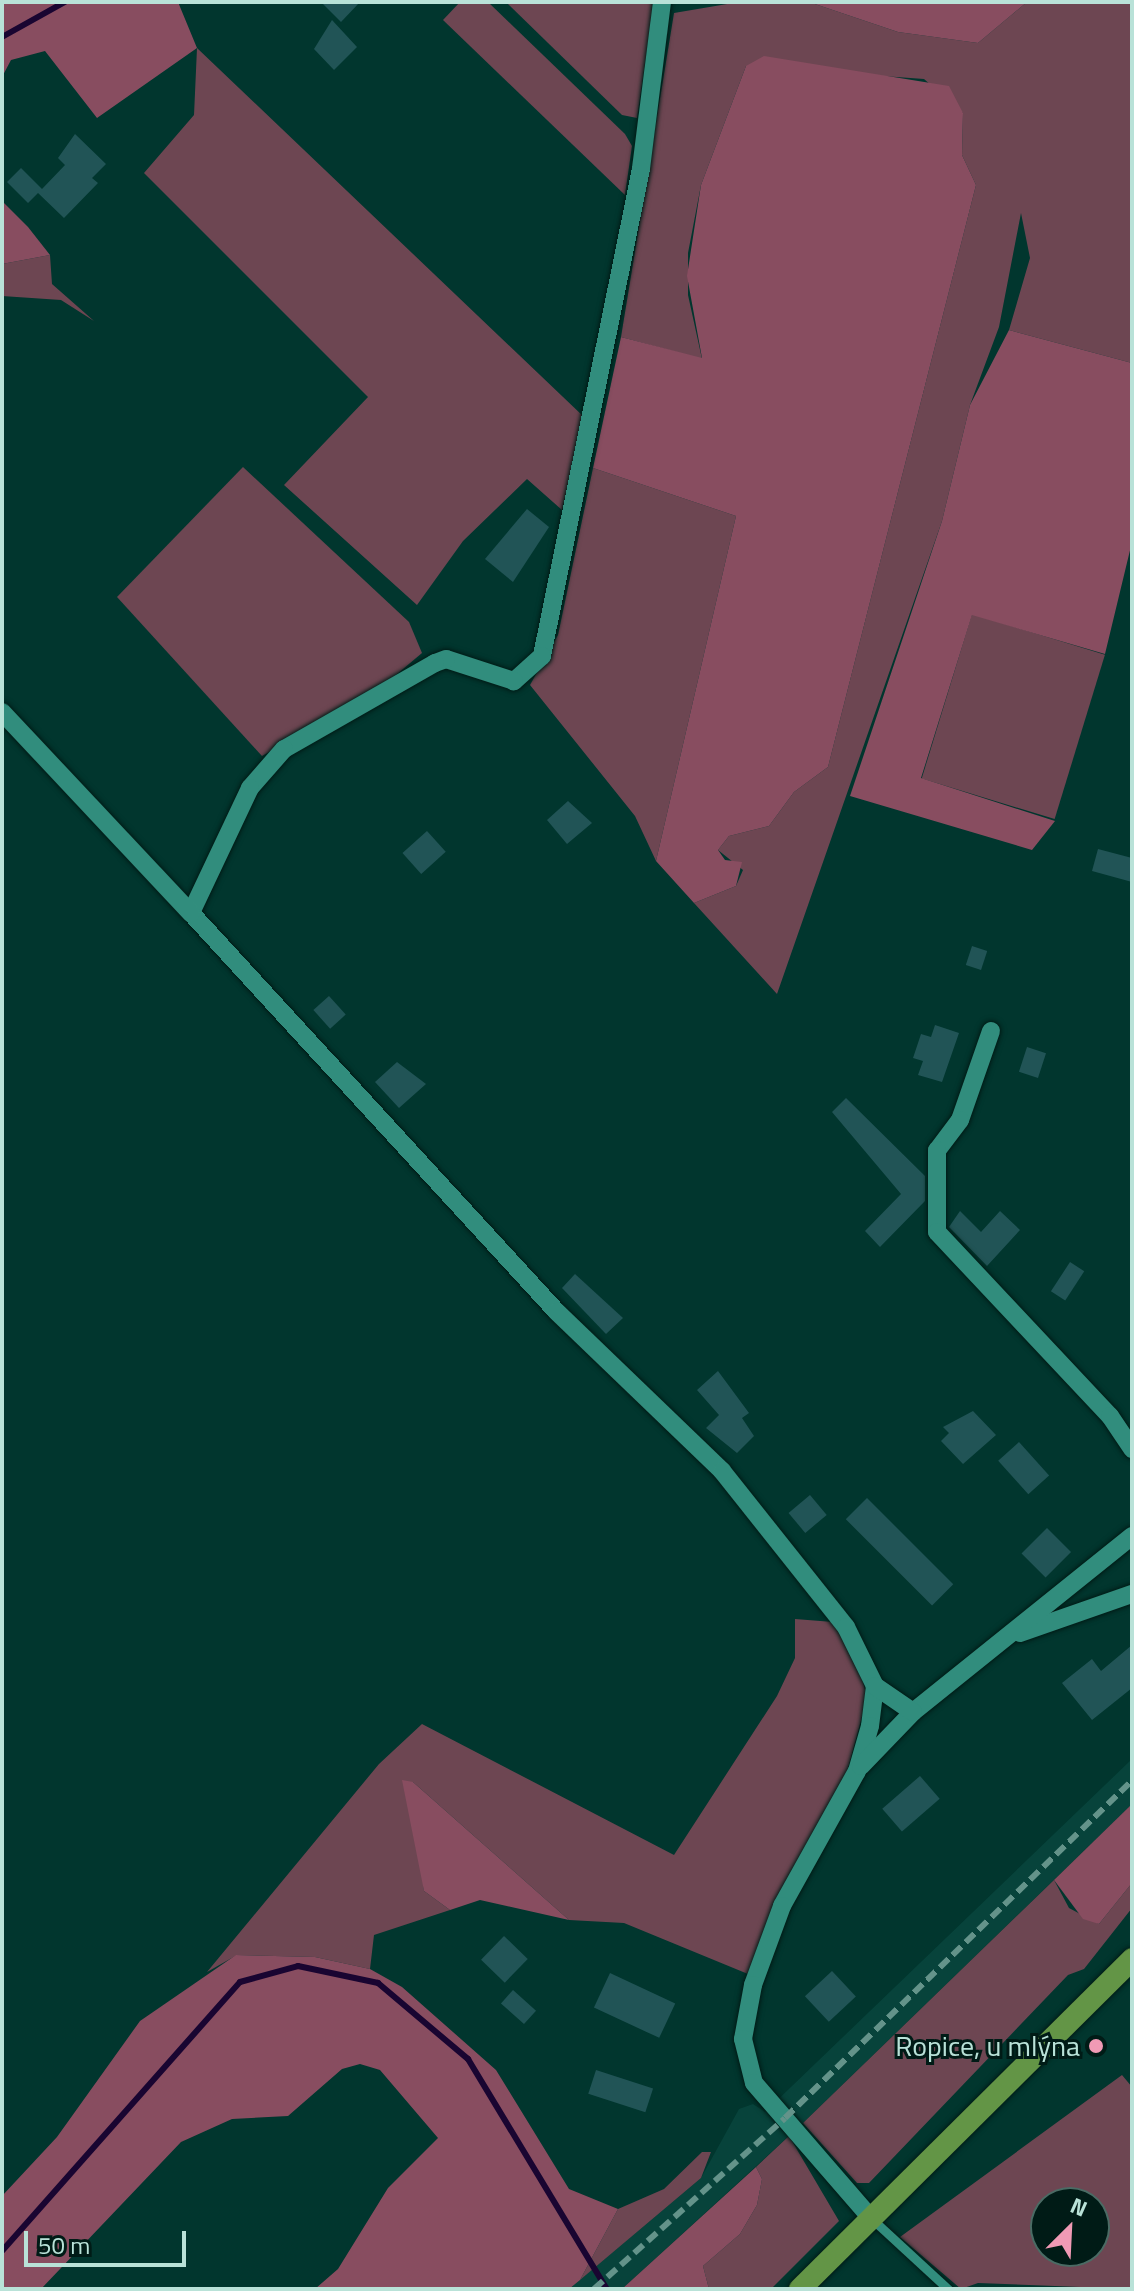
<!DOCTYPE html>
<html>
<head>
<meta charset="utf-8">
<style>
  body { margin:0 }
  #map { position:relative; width:1134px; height:2291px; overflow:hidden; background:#01362e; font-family:"Titillium Web",sans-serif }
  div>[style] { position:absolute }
  .built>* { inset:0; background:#07433b }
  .green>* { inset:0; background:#6d4652; transform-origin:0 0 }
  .forest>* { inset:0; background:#884d60 }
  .stream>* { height:6px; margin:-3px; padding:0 3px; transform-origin:3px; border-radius:3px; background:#190531 }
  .building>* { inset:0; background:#215456; transform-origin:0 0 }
  .roads { filter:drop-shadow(0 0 2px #001b16) drop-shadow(0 0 2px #001b16) }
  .service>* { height:9px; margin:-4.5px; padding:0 4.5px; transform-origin:4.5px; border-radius:4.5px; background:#318d7d }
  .minor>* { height:18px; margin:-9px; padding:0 9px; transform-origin:9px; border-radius:9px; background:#318d7d }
  .primary>* { height:22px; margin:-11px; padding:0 11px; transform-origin:11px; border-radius:11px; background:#639546 }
  .rail>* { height:6px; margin-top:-3px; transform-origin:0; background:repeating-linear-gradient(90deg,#64938a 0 12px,transparent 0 18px) }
  .dots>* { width:22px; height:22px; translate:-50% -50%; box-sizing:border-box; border:4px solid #001b16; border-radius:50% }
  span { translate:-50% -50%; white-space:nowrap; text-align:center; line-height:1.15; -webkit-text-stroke:6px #001b16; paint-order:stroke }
  .poi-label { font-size:28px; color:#b9e2d8 }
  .right { translate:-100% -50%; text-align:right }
  .frame { position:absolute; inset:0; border:4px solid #b9e2d8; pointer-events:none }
  .north { position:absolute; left:1030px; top:2187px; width:80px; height:80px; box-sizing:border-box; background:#001b16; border:2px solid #4a6b64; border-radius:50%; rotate:24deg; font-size:22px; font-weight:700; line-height:32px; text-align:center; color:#b9e2d8 }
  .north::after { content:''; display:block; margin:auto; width:28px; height:36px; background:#f09ab5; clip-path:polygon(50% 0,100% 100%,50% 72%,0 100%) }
  .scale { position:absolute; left:24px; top:2231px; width:162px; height:36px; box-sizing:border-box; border:4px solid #b9e2d8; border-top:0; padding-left:10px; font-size:24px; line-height:28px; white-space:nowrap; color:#b9e2d8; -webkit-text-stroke:6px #001b16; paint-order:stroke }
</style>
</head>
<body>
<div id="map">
  <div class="built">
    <i style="clip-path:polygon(1132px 1759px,1132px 1804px,803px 2123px,622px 2289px,569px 2289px,701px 2178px,739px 2109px,753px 2104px,765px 2112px)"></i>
  </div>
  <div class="green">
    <i style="clip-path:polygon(460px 2px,488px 2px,625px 134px,632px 146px,625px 195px,443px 20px)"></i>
    <i style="clip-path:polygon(506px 2px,654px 2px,637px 118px,622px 115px)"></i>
    <i style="clip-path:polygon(739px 2px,809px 2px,898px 32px,978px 43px,1027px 2px,1132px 2px,1132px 363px,1009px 330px,1030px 258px,1021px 213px,999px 327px,970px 405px,942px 521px,777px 994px,694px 903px,736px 886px,743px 870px,718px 850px,729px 836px,769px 826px,794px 792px,828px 767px,976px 185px,962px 155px,963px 113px,924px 79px,746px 66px,701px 185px,688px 253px,688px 295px,702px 359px,621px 337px,674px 13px)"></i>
    <i style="clip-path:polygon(197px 48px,584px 417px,562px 510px,527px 479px,463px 541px,417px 605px,284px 485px,368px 397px,144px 173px,194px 115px)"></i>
    <i style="clip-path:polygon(50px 255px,52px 284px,94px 321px,61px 300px,2px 296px,2px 264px)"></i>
    <i style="clip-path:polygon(243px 467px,409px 622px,422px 653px,378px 690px,262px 756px,117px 597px)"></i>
    <i style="clip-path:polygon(593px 468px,736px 516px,656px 861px,635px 816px,530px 685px,558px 635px)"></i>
    <i style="left:972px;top:614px;width:139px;height:172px;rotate:17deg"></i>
    <i style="clip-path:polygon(795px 1619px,833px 1622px,859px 1666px,867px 1698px,847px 1772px,748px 1974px,624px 1923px,569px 1920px,413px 1782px,424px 1891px,450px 1910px,374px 1935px,370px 1969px,315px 1957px,237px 1955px,207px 1972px,379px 1764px,422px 1724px,674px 1855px,777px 1696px,795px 1658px)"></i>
    <i style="clip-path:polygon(1054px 1880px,1069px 1908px,1099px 1924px,1132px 1883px,1132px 1908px,1084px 1969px,1068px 1975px,869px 2183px,857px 2183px,803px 2123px)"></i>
    <i style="clip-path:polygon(evenodd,1122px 2075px,1132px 2087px,1132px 2289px,978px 2283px,961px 2289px,900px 2237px,1122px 2075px,1046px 2203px,1094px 2203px,1094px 2251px,1046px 2251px,1046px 2203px)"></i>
    <i style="clip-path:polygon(789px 2136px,839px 2221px,771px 2289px,709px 2289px,703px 2266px,740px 2234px,757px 2205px,762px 2179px,756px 2167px)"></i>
    <i style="clip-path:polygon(702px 2152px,711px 2152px,701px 2178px,580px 2280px,618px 2209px,664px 2189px)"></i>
  </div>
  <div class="forest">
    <i style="clip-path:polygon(2px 2px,178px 2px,197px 48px,97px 118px,45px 51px,11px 60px,2px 77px)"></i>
    <i style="clip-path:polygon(809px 2px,1027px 2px,978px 43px,898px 32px)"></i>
    <i style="clip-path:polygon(764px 56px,949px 86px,963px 113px,962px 155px,976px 185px,828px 767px,794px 792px,769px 826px,729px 836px,718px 850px,725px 860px,742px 862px,736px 886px,694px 903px,656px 861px,736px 516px,593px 468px,621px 337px,702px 358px,687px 276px,701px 185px,746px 66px)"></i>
    <i style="clip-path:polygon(2px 201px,28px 227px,50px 255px,2px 264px)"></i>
    <i style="clip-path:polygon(1009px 330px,1132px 363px,1132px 542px,1105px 654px,972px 615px,921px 778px,1055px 821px,1032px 850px,850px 796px,942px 521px,970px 405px)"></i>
    <i style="clip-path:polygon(402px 1780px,413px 1782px,569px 1920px,480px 1900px,450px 1910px,424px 1891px)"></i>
    <i style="clip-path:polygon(1132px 1804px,1132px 1883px,1099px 1924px,1083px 1919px,1054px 1880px)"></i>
    <i style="clip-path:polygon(236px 1955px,315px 1957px,370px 1969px,402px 1987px,496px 2070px,569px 2189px,618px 2209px,580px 2280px,569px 2289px,315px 2289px,338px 2269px,388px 2188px,438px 2138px,380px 2070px,360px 2064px,342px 2069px,288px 2116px,232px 2119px,181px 2142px,41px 2289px,2px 2289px,2px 2196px,57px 2137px,140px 2021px)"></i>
    <i style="clip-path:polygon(756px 2167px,762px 2179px,757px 2205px,740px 2234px,703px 2266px,709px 2289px,622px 2289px)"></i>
  </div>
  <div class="stream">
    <i style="left:2px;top:37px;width:72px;rotate:-29.1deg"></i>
    <i style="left:2px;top:2251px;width:359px;rotate:-48.5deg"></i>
    <i style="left:240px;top:1982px;width:60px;rotate:-15.4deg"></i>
    <i style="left:298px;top:1966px;width:82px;rotate:12deg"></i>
    <i style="left:378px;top:1983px;width:118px;rotate:40.2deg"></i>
    <i style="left:468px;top:2059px;width:269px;rotate:58.9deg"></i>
  </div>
  <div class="building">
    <i style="clip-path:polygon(321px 2px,360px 2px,341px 22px)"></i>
    <i style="clip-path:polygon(332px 20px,357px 47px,334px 70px,314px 49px)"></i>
    <i style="clip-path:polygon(75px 134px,106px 164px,92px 178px,98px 183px,64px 218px,38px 193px,28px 203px,7px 182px,21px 168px,42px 189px,65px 165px,58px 158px)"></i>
    <i style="clip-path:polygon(527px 509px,549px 527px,513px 582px,485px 559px)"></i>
    <i style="clip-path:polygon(568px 801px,592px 823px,567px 844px,547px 820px)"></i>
    <i style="left:427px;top:831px;width:28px;height:33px;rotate:48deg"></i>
    <i style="clip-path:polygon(1098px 849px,1132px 858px,1132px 882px,1092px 871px)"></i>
    <i style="left:972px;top:946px;width:16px;height:20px;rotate:18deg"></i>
    <i style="left:329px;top:996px;width:25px;height:21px;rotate:48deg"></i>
    <i style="clip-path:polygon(935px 1025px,959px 1033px,942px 1082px,918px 1075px,923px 1061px,913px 1058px,921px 1034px,931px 1037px)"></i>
    <i style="left:1027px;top:1047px;width:20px;height:26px;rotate:18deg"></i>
    <i style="clip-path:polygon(397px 1062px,426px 1084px,399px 1108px,375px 1082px)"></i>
    <i style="clip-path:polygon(846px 1098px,925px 1176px,925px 1201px,880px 1247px,865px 1231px,901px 1194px,832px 1112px)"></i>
    <i style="clip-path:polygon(960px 1211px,981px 1232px,1000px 1211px,1020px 1230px,987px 1266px,949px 1227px)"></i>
    <i style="left:1070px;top:1262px;width:17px;height:35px;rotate:33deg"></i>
    <i style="clip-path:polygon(575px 1274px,623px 1318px,606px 1334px,562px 1288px)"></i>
    <i style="clip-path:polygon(718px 1371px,749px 1413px,742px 1418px,754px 1436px,737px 1453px,706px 1428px,719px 1415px,697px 1390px)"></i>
    <i style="clip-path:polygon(973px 1411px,996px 1435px,963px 1464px,941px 1441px,949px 1433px,943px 1427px)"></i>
    <i style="left:1019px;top:1442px;width:45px;height:28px;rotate:48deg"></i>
    <i style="left:810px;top:1495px;width:26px;height:28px;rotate:50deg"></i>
    <i style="left:867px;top:1498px;width:122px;height:30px;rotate:45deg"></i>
    <i style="left:1047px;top:1528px;width:34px;height:36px;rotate:45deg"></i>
    <i style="clip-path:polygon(1132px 1645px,1132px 1688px,1092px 1720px,1062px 1683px,1092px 1659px,1101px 1671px)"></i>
    <i style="left:920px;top:1776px;width:30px;height:50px;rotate:49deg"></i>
    <i style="left:504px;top:1936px;width:33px;height:33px;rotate:44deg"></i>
    <i style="left:832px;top:1971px;width:35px;height:37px;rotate:47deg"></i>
    <i style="left:610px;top:1973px;width:72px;height:38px;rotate:25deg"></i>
    <i style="left:513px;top:1990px;width:31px;height:18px;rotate:42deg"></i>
    <i style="left:596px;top:2070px;width:60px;height:25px;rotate:18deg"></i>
  </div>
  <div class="roads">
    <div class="service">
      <i style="left:871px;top:2218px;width:105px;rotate:42.7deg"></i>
    </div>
    <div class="minor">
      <i style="left:662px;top:2px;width:168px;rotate:97.2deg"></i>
      <i style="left:641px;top:169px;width:497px;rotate:101.5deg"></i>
      <i style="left:542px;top:656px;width:38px;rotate:138deg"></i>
      <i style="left:514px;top:681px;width:71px;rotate:-162.1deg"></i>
      <i style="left:446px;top:659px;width:12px;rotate:160deg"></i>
      <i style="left:435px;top:663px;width:174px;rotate:150.3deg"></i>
      <i style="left:284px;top:749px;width:52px;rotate:131.1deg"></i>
      <i style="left:250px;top:788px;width:138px;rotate:115.3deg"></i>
      <i style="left:191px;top:913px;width:541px;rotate:47.47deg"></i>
      <i style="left:557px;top:1312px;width:229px;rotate:43.9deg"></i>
      <i style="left:722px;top:1471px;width:199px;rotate:51.5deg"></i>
      <i style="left:846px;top:1627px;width:66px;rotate:63.8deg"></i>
      <i style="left:875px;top:1686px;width:40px;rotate:97.1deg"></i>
      <i style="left:870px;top:1726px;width:47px;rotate:106.1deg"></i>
      <i style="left:857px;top:1771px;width:154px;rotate:119.1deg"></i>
      <i style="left:782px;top:1906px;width:84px;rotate:110.2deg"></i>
      <i style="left:753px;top:1985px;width:55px;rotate:100.5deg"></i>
      <i style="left:743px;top:2039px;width:45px;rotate:76deg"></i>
      <i style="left:754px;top:2083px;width:179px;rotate:49.1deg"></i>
      <i style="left:2px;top:712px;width:276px;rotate:46.8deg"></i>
      <i style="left:991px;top:1031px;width:94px;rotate:109.2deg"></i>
      <i style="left:960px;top:1120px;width:38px;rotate:127deg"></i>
      <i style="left:937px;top:1150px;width:82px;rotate:90deg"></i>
      <i style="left:937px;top:1232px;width:253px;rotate:46.8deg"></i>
      <i style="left:1110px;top:1416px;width:40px;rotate:56deg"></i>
      <i style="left:1020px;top:1633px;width:119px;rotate:-19.2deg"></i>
      <i style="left:913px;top:1712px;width:281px;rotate:-38.8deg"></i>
      <i style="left:861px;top:1766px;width:75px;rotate:-46.1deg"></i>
      <i style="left:913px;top:1712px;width:46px;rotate:-145.6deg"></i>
    </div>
    <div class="primary">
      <i style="left:800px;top:2289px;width:468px;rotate:-44.8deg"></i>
    </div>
  </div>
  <div class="rail">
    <i style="left:594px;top:2289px;width:256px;rotate:-41.8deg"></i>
    <i style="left:785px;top:2118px;width:484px;rotate:-44.2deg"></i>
  </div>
  <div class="dots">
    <i style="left:1096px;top:2046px;background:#f09ab5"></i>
  </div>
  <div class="poi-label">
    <span class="right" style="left:1080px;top:2046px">Ropice, u mlýna</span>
  </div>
  <div class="frame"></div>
  <div class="north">N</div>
  <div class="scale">50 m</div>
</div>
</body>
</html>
